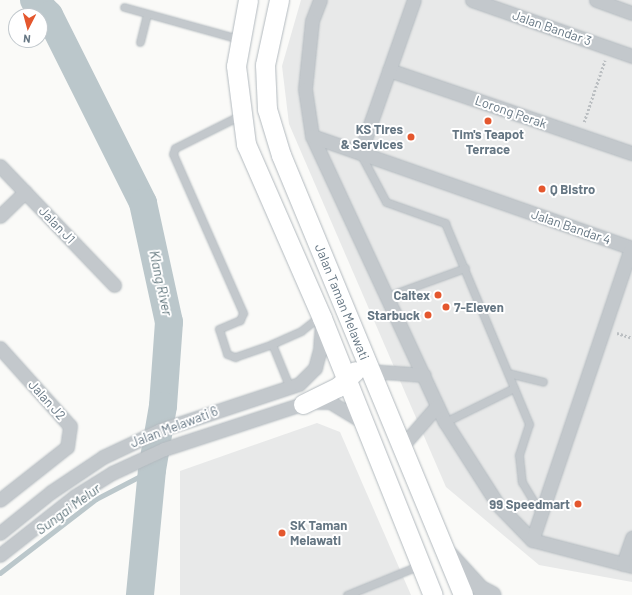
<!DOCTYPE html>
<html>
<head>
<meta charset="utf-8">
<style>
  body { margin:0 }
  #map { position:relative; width:632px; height:595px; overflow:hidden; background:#fafaf8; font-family:Barlow,sans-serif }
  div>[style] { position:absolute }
  .built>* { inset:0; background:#e8e9e9 }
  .water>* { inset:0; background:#bbc7cb }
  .stream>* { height:4.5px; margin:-2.25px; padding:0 2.25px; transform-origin:2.25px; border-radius:2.25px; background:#bbc7cb }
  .river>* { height:28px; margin:-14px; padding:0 14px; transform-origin:14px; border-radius:14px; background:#bbc7cb }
  .path>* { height:2.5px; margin-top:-1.25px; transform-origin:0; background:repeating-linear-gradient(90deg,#bbbfc2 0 2px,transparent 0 4px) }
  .roads { filter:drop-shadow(0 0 1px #b3babf) drop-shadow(0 0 1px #b3babf) }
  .service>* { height:7px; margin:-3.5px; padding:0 3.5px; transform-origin:3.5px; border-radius:3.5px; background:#c3c8cc }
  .minor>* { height:13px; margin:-6.5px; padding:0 6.5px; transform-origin:6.5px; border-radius:6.5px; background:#c3c8cc }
  .tertiary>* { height:16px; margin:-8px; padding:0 8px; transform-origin:8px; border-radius:8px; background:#c3c8cc }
  .secondary>* { height:19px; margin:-9.5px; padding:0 9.5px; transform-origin:9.5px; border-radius:9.5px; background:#fff }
  .dots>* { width:11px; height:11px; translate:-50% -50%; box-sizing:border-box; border:2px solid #fff; border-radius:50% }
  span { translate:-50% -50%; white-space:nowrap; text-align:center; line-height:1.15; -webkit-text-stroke:4px #fff; paint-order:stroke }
  .street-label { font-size:13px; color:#657683 }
  .poi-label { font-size:13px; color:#657683; font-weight:700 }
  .right { translate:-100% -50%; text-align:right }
  .left { translate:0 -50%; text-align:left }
  .water-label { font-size:14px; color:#60757c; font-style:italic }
  .north { position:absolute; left:8px; top:8px; width:40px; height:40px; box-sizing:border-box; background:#fff; border:1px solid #c1c8cd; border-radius:50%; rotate:186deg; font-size:11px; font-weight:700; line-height:16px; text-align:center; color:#657683 }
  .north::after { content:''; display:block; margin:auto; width:14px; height:18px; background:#e4572e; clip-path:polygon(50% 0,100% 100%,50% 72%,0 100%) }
</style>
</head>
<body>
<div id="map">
  <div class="built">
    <i style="clip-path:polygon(301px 0,632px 0,632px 582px,539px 565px,446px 487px,289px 124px,282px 66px)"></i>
    <i style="clip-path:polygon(317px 423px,340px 432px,411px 595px,180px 595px,180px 471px)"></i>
  </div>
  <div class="water">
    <i style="clip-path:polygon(21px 0,45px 0,75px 38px,91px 82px,81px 88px,69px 71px,55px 39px,40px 16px)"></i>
  </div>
  <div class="stream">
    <i style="left:0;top:573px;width:121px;rotate:-37.6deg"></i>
    <i style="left:96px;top:499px;width:63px;rotate:-27.4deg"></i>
  </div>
  <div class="river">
    <i style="left:34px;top:0;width:21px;rotate:45deg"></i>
    <i style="left:49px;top:15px;width:210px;rotate:63.4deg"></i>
    <i style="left:143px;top:203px;width:122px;rotate:77.7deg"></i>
    <i style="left:169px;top:322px;width:84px;rotate:94.1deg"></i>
    <i style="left:163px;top:406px;width:65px;rotate:99.8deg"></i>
    <i style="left:152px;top:470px;width:126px;rotate:95.5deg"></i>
  </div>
  <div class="path">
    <i style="left:584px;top:122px;width:65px;rotate:-71.3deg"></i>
    <i style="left:617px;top:333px;width:16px;rotate:18deg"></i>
  </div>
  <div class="roads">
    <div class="service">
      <i style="left:124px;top:7px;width:119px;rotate:15.5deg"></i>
      <i style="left:140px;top:42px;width:29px;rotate:-76deg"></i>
      <i style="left:241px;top:115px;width:74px;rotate:153.4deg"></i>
      <i style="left:175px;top:148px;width:6px;rotate:108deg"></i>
      <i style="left:173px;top:154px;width:174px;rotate:66.2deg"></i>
      <i style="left:243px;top:313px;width:8px;rotate:113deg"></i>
      <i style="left:240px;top:320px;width:23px;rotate:157deg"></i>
      <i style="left:219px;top:329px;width:26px;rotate:72deg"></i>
      <i style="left:227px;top:354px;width:9px;rotate:21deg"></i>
      <i style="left:235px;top:357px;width:39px;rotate:-19deg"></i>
      <i style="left:272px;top:344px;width:32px;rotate:-24deg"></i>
      <i style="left:301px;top:331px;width:23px;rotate:-38deg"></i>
      <i style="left:360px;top:153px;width:55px;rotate:62deg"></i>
      <i style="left:386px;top:202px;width:63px;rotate:19.6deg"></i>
      <i style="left:445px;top:223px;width:218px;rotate:67.3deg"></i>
      <i style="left:529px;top:424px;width:33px;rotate:108deg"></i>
      <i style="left:519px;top:455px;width:27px;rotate:84deg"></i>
      <i style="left:522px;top:482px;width:37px;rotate:59deg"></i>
      <i style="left:388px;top:296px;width:82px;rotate:-20deg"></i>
      <i style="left:272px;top:344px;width:48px;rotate:67.8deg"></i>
      <i style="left:508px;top:373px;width:36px;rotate:14deg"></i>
      <i style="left:445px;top:422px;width:77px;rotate:-26.2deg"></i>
      <i style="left:347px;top:595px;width:79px;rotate:-22.3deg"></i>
    </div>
    <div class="minor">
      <i style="left:320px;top:0;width:22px;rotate:111deg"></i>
      <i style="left:312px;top:21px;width:68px;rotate:95.9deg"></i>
      <i style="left:305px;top:89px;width:48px;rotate:81.5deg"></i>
      <i style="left:312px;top:136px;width:315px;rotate:65.1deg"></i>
      <i style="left:445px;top:422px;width:98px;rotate:57.4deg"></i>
      <i style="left:498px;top:505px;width:49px;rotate:45.8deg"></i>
      <i style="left:532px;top:540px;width:103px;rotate:14.6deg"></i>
      <i style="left:472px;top:0;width:170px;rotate:19.3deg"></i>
      <i style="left:596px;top:0;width:38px;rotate:20deg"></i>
      <i style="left:389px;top:70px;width:257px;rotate:18.9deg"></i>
      <i style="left:312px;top:136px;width:338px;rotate:19.3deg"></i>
      <i style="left:631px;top:248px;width:308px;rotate:108.7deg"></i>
      <i style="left:360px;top:153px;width:162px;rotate:-70.6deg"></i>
      <i style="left:0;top:166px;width:165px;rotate:46.2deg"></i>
      <i style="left:0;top:216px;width:35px;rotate:-44deg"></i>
      <i style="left:0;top:348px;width:105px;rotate:48.1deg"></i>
      <i style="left:70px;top:426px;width:21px;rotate:98deg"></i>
      <i style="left:67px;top:447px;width:85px;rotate:141.7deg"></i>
      <i style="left:370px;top:371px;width:54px;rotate:4.2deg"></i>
      <i style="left:403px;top:445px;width:52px;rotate:-48.9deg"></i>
      <i style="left:0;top:533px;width:65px;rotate:-38.8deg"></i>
      <i style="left:51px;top:492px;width:63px;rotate:-33.9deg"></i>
      <i style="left:103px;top:457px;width:63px;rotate:-25.3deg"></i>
      <i style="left:160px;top:430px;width:146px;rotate:-18.3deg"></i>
      <i style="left:299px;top:384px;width:23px;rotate:-45deg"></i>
      <i style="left:315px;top:368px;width:20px;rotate:-75deg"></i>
      <i style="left:320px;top:349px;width:27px;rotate:-86deg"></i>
      <i style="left:0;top:555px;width:95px;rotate:-38.2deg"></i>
      <i style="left:75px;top:496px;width:44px;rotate:-31.9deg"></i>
      <i style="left:112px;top:473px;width:57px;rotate:-24.8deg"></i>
      <i style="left:164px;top:449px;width:151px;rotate:-18.1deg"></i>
      <i style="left:308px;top:402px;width:22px"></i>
      <i style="left:330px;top:402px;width:39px;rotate:31deg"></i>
      <i style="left:623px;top:564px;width:28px;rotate:-71deg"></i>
    </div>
    <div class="tertiary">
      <i style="left:448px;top:553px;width:49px;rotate:47.5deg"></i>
      <i style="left:481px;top:589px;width:13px;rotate:27deg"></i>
    </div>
    <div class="secondary">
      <i style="left:248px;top:0;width:67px;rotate:100.3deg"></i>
      <i style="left:236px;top:66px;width:79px;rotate:82.7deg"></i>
      <i style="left:246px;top:144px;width:190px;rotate:66.4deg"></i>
      <i style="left:322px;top:318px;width:298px;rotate:68.2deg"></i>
      <i style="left:279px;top:0;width:66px;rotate:102.2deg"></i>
      <i style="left:265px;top:65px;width:44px;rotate:87.4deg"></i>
      <i style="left:267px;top:109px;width:48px;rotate:73.1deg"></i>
      <i style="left:281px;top:155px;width:476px;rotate:67.5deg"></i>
      <i style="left:303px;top:404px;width:39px;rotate:-26deg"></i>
      <i style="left:338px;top:387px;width:23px;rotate:-43deg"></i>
    </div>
  </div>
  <div class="dots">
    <i style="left:488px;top:121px;background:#e4572e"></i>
    <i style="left:411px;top:137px;background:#e4572e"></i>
    <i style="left:542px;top:189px;background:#e4572e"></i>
    <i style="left:438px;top:295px;background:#e4572e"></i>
    <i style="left:446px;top:307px;background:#e4572e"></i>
    <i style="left:428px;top:315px;background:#e4572e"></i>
    <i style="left:578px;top:504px;background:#e4572e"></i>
    <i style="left:282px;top:533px;background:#e4572e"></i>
  </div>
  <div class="street-label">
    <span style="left:552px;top:28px;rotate:19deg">Jalan Bandar 3</span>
    <span style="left:511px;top:112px;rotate:19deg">Lorong Perak</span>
    <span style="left:57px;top:225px;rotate:46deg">Jalan J1</span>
    <span style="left:571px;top:227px;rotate:19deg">Jalan Bandar 4</span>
    <span style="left:342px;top:302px;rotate:68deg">Jalan Taman Melawati</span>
    <span style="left:47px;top:400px;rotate:48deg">Jalan J2</span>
    <span style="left:174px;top:427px;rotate:-21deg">Jalan Melawati 6</span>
  </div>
  <div class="poi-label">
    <span class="right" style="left:403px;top:137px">KS Tires<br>&amp; Services</span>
    <span style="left:488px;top:142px">Tim's Teapot<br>Terrace</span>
    <span class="left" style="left:550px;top:189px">Q Bistro</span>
    <span class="right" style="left:430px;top:295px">Caltex</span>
    <span class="left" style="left:454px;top:307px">7-Eleven</span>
    <span class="right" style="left:420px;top:315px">Starbuck</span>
    <span class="right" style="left:570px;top:504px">99 Speedmart</span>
    <span class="left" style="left:290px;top:533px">SK Taman<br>Melawati</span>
  </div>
  <div class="water-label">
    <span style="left:161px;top:283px;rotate:78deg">Klang River</span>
    <span style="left:68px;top:509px;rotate:-36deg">Sungai Melur</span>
  </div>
  <div class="north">N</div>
</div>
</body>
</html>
